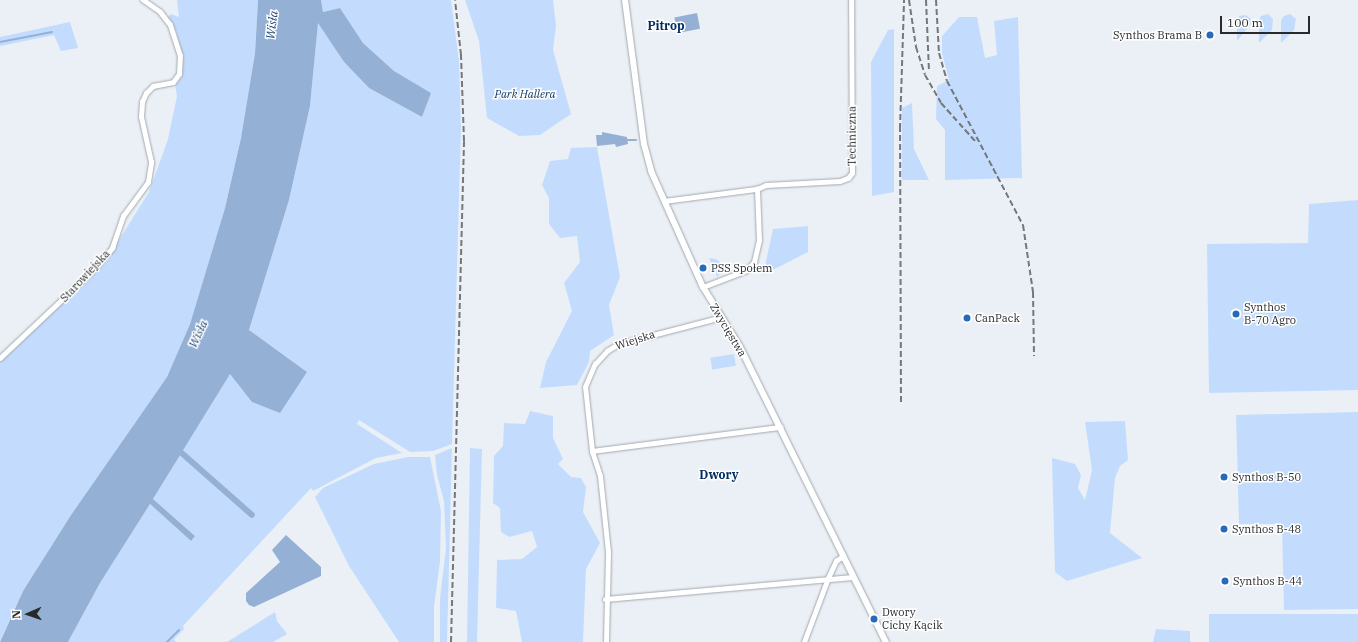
<!DOCTYPE html>
<html>
<head>
<meta charset="utf-8">
<style>
  body { margin:0 }
  #map { position:relative; width:1358px; height:642px; overflow:hidden; background:#ebf0f6; font-family:"IBM Plex Serif",serif }
  div>[style] { position:absolute }
  .green>* { inset:0; background:#c3dcfe; transform-origin:0 0 }
  .water>* { inset:0; background:#94b1d5; transform-origin:0 0 }
  .stream>* { height:2px; margin:-1px; padding:0 1px; transform-origin:1px; border-radius:1px; background:#94b1d5 }
  .canal>* { height:6px; margin:-3px; padding:0 3px; transform-origin:3px; border-radius:3px; background:#94b1d5 }
  .roads { filter:drop-shadow(0 0 1px #a3a8ae) drop-shadow(0 0 1px #a3a8ae) }
  .minor>* { height:4.5px; margin:-2.25px; padding:0 2.25px; transform-origin:2.25px; border-radius:2.25px; background:#fff }
  .tertiary>* { height:6px; margin:-3px; padding:0 3px; transform-origin:3px; border-radius:3px; background:#fff }
  .rail>* { height:2px; margin-top:-1px; transform-origin:0; background:repeating-linear-gradient(90deg,#74787b 0 6px,transparent 0 9px) }
  .dots>* { width:11px; height:11px; translate:-50% -50%; box-sizing:border-box; border:2px solid #fff; border-radius:50% }
  span { translate:-50% -50%; white-space:nowrap; text-align:center; line-height:1.15; -webkit-text-stroke:3px #fff; paint-order:stroke }
  .poi-label { font-size:11px; color:#27292b }
  .right { translate:-100% -50%; text-align:right }
  .left { translate:0 -50%; text-align:left }
  .park-label { font-size:11px; color:#0a325f; font-style:italic }
  .street-label { font-size:11px; color:#27292b }
  .water-label { font-size:12px; color:#234979; font-style:italic }
  .neighbourhood-label { font-size:12px; color:#012e60; font-weight:700 }
  .north { position:absolute; left:8px; top:594px; width:40px; height:40px; -webkit-text-stroke:3px #fff; paint-order:stroke; rotate:268deg; font-size:11px; font-weight:700; line-height:16px; text-align:center; color:#27292b }
  .north::after { content:''; display:block; margin:auto; width:14px; height:18px; background:#27292b; clip-path:polygon(50% 0,100% 100%,50% 72%,0 100%) }
  .scale { position:absolute; left:1220px; top:16px; width:90px; height:18px; box-sizing:border-box; border:2px solid #27292b; border-top:0; padding-left:5px; font-size:12px; line-height:14px; white-space:nowrap; color:#27292b; -webkit-text-stroke:3px #fff; paint-order:stroke }
</style>
</head>
<body>
<div id="map">
  <div class="green">
    <i style="clip-path:polygon(177px 0,258px 0,255px 53px,241px 138px,225px 208px,190px 324px,167px 377px,71px 515px,23px 591px,0 641px,0 361px,96px 270px,114px 248px,149px 192px,168px 139px,177px 96px,175px 84px,180px 78px,181px 53px,176px 31px,167px 18px,171px 14px,179px 17px)"></i>
    <i style="clip-path:polygon(321px 0,451px 0,459px 61px,461px 127px,452px 444px,433px 451px,410px 452px,359px 420px,357px 424px,402px 453px,376px 458px,313px 491px,311px 488px,183px 626px,184px 629px,174px 639px,176px 642px,68px 642px,100px 583px,150px 504px,191px 541px,195px 536px,153px 499px,230px 373px,235px 378px,307px 372px,249px 330px,289px 200px,310px 106px,318px 22px,344px 62px,369px 88px,422px 117px,430px 93px,394px 71px,363px 43px,340px 8px,323px 12px)"></i>
    <i style="clip-path:polygon(465px 0,553px 0,556px 26px,553px 50px,571px 114px,540px 135px,519px 136px,487px 118px,479px 41px)"></i>
    <i style="clip-path:polygon(1268px 14px,1273px 19px,1272px 30px,1259px 43px,1259px 20px,1261px 16px)"></i>
    <i style="clip-path:polygon(1290px 14px,1296px 19px,1294px 30px,1281px 43px,1281px 20px,1284px 16px)"></i>
    <i style="clip-path:polygon(1246px 15px,1251px 19px,1251px 24px,1237px 41px,1237px 20px,1239px 16px)"></i>
    <i style="clip-path:polygon(959px 17px,977px 17px,985px 58px,997px 55px,994px 21px,1018px 17px,1022px 178px,945px 180px,945px 130px,936px 119px,937px 86px,949px 80px,942px 53px,942px 36px)"></i>
    <i style="clip-path:polygon(70px 22px,78px 48px,61px 51px,54px 35px,0 46px,0 37px)"></i>
    <i style="clip-path:polygon(894px 29px,894px 192px,872px 196px,871px 62px,888px 30px)"></i>
    <i style="clip-path:polygon(912px 103px,914px 149px,929px 180px,902px 180px,902px 108px)"></i>
    <i style="clip-path:polygon(597px 147px,620px 277px,609px 305px,614px 335px,590px 351px,589px 362px,577px 385px,540px 388px,546px 362px,572px 311px,564px 283px,580px 262px,577px 236px,560px 238px,549px 224px,549px 198px,542px 185px,550px 161px,568px 159px,571px 148px)"></i>
    <i style="clip-path:polygon(1358px 200px,1358px 390px,1209px 393px,1207px 244px,1308px 243px,1309px 204px)"></i>
    <i style="clip-path:polygon(808px 226px,808px 252px,763px 275px,773px 229px)"></i>
    <i style="clip-path:polygon(709px 258px,716px 259px,721px 263px,722px 271px,717px 277px)"></i>
    <i style="left:734px;top:354px;width:12px;height:24px;rotate:81deg"></i>
    <i style="clip-path:polygon(530px 411px,553px 416px,553px 438px,563px 459px,558px 464px,571px 477px,581px 478px,586px 487px,583px 512px,600px 543px,586px 569px,583px 642px,522px 642px,516px 611px,496px 608px,497px 560px,522px 559px,537px 547px,532px 531px,509px 537px,501px 532px,500px 508px,493px 503px,494px 456px,503px 446px,504px 423px,525px 424px)"></i>
    <i style="clip-path:polygon(1358px 412px,1358px 609px,1284px 610px,1282px 524px,1239px 524px,1236px 415px)"></i>
    <i style="clip-path:polygon(1125px 421px,1128px 460px,1120px 466px,1115px 478px,1110px 533px,1142px 558px,1067px 581px,1055px 572px,1052px 458px,1075px 464px,1081px 475px,1078px 488px,1085px 500px,1092px 470px,1085px 422px)"></i>
    <i style="clip-path:polygon(452px 448px,447px 642px,440px 642px,440px 598px,446px 548px,444px 501px,437px 475px,435px 455px)"></i>
    <i style="clip-path:polygon(470px 448px,482px 449px,477px 642px,467px 642px)"></i>
    <i style="clip-path:polygon(408px 457px,430px 457px,441px 511px,440px 561px,434px 607px,434px 642px,399px 642px,349px 566px,315px 497px,323px 488px,374px 464px)"></i>
    <i style="clip-path:polygon(275px 612px,277px 621px,287px 634px,273px 642px,227px 642px)"></i>
    <i style="left:1358px;top:614px;width:28px;height:149px;rotate:90deg"></i>
    <i style="clip-path:polygon(1156px 629px,1190px 631px,1190px 642px,1153px 642px)"></i>
  </div>
  <div class="water">
    <i style="clip-path:polygon(258px 0,321px 0,323px 12px,340px 8px,363px 43px,394px 71px,431px 93px,422px 117px,369px 88px,344px 62px,318px 23px,310px 106px,289px 200px,249px 330px,307px 372px,280px 413px,252px 402px,230px 374px,153px 499px,195px 536px,191px 541px,150px 504px,100px 583px,68px 642px,0 642px,23px 591px,71px 515px,167px 377px,190px 324px,225px 208px,241px 138px,255px 53px)"></i>
    <i style="left:697px;top:13px;width:16px;height:23px;rotate:79deg"></i>
    <i style="clip-path:polygon(602px 132px,627px 137px,628px 144px,616px 147px,615px 144px,597px 146px,596px 135px,602px 135px)"></i>
    <i style="clip-path:polygon(286px 535px,321px 567px,321px 576px,254px 607px,249px 605px,246px 601px,246px 593px,280px 562px,272px 550px)"></i>
  </div>
  <div class="stream">
    <i style="left:0;top:42px;width:53px;rotate:-10.9deg"></i>
    <i style="left:627px;top:140px;width:9px"></i>
    <i style="left:167px;top:642px;width:17px;rotate:-45deg"></i>
  </div>
  <div class="canal">
    <i style="left:176px;top:448px;width:101px;rotate:41.4deg"></i>
  </div>
  <div class="roads">
    <div class="minor">
      <i style="left:664px;top:201px;width:94px;rotate:-7.4deg"></i>
      <i style="left:703px;top:287px;width:47px;rotate:-21.1deg"></i>
      <i style="left:747px;top:270px;width:11px;rotate:-49deg"></i>
      <i style="left:754px;top:262px;width:22px;rotate:-77deg"></i>
      <i style="left:759px;top:241px;width:52px;rotate:-92.2deg"></i>
      <i style="left:757px;top:189px;width:10px;rotate:-24deg"></i>
      <i style="left:766px;top:185px;width:74px;rotate:-3.1deg"></i>
      <i style="left:840px;top:181px;width:9px;rotate:-21deg"></i>
      <i style="left:848px;top:178px;width:6px;rotate:-51deg"></i>
      <i style="left:852px;top:173px;width:173px;rotate:-90.3deg"></i>
      <i style="left:0;top:358px;width:129px;rotate:-43.4deg"></i>
      <i style="left:94px;top:269px;width:28px;rotate:-49deg"></i>
      <i style="left:112px;top:248px;width:34px;rotate:-71deg"></i>
      <i style="left:123px;top:216px;width:42px;rotate:-53.7deg"></i>
      <i style="left:148px;top:182px;width:20px;rotate:-81deg"></i>
      <i style="left:151px;top:162px;width:46px;rotate:-102.5deg"></i>
      <i style="left:141px;top:117px;width:15px;rotate:-86deg"></i>
      <i style="left:142px;top:102px;width:10px;rotate:-66deg"></i>
      <i style="left:146px;top:93px;width:10px;rotate:-45deg"></i>
      <i style="left:153px;top:86px;width:20px;rotate:-11deg"></i>
      <i style="left:173px;top:82px;width:10px;rotate:-53deg"></i>
      <i style="left:179px;top:74px;width:18px;rotate:-87deg"></i>
      <i style="left:180px;top:56px;width:33px;rotate:-108deg"></i>
      <i style="left:170px;top:25px;width:16px;rotate:-128deg"></i>
      <i style="left:160px;top:12px;width:21px;rotate:-145deg"></i>
      <i style="left:592px;top:451px;width:190px;rotate:-7.3deg"></i>
      <i style="left:605px;top:599px;width:248px;rotate:-5.1deg"></i>
      <i style="left:606px;top:642px;width:90px;rotate:-88.7deg"></i>
      <i style="left:608px;top:552px;width:76px;rotate:-96deg"></i>
      <i style="left:600px;top:476px;width:26px;rotate:-108deg"></i>
      <i style="left:592px;top:451px;width:64px;rotate:-96.2deg"></i>
      <i style="left:585px;top:387px;width:25px;rotate:-67deg"></i>
      <i style="left:595px;top:364px;width:18px;rotate:-47deg"></i>
      <i style="left:607px;top:351px;width:13px;rotate:-32deg"></i>
      <i style="left:618px;top:344px;width:107px;rotate:-14.6deg"></i>
      <i style="left:804px;top:642px;width:68px;rotate:-69.4deg"></i>
      <i style="left:828px;top:578px;width:19px;rotate:-65deg"></i>
      <i style="left:836px;top:561px;width:9px;rotate:-36deg"></i>
    </div>
    <div class="tertiary">
      <i style="left:625px;top:0;width:145px;rotate:82.5deg"></i>
      <i style="left:644px;top:144px;width:28px;rotate:75deg"></i>
      <i style="left:651px;top:171px;width:127px;rotate:65.9deg"></i>
      <i style="left:703px;top:287px;width:70px;rotate:58.3deg"></i>
      <i style="left:740px;top:347px;width:329px;rotate:63.7deg"></i>
    </div>
  </div>
  <div class="rail">
    <i style="left:909px;top:0;width:48px;rotate:81.5deg"></i>
    <i style="left:916px;top:47px;width:29px;rotate:72deg"></i>
    <i style="left:925px;top:75px;width:32px;rotate:60deg"></i>
    <i style="left:941px;top:103px;width:51px;rotate:48.2deg"></i>
    <i style="left:926px;top:0;width:72px;rotate:87.6deg"></i>
    <i style="left:936px;top:0;width:53px;rotate:86.8deg"></i>
    <i style="left:939px;top:53px;width:29px;rotate:74deg"></i>
    <i style="left:947px;top:81px;width:163px;rotate:62.2deg"></i>
    <i style="left:1023px;top:225px;width:68px;rotate:81.5deg"></i>
    <i style="left:1033px;top:292px;width:64px;rotate:89.1deg"></i>
    <i style="left:901px;top:402px;width:273px;rotate:-90.2deg"></i>
    <i style="left:900px;top:129px;width:129px;rotate:-88.2deg"></i>
    <i style="left:451px;top:642px;width:501px;rotate:-88.51deg"></i>
    <i style="left:464px;top:141px;width:86px;rotate:-92deg"></i>
    <i style="left:461px;top:55px;width:55px;rotate:-96.2deg"></i>
  </div>
  <div class="dots">
    <i style="left:1210px;top:35px;background:#266abb"></i>
    <i style="left:703px;top:268px;background:#266abb"></i>
    <i style="left:1236px;top:314px;background:#266abb"></i>
    <i style="left:967px;top:318px;background:#266abb"></i>
    <i style="left:1224px;top:477px;background:#266abb"></i>
    <i style="left:1224px;top:529px;background:#266abb"></i>
    <i style="left:1225px;top:581px;background:#266abb"></i>
    <i style="left:874px;top:619px;background:#266abb"></i>
  </div>
  <div class="poi-label">
    <span class="right" style="left:1202px;top:35px">Synthos Brama B</span>
    <span class="left" style="left:711px;top:268px">PSS Społem</span>
    <span class="left" style="left:1244px;top:314px">Synthos<br>B-70 Agro</span>
    <span class="left" style="left:975px;top:318px">CanPack</span>
    <span class="left" style="left:1232px;top:477px">Synthos B-50</span>
    <span class="left" style="left:1232px;top:529px">Synthos B-48</span>
    <span class="left" style="left:1233px;top:581px">Synthos B-44</span>
    <span class="left" style="left:882px;top:619px">Dwory<br>Cichy Kącik</span>
  </div>
  <div class="park-label">
    <span style="left:525px;top:94px">Park Hallera</span>
  </div>
  <div class="street-label">
    <span style="left:852px;top:136px;rotate:-90deg">Techniczna</span>
    <span style="left:85px;top:276px;rotate:-47deg">Starowiejska</span>
    <span style="left:728px;top:330px;rotate:59deg">Zwycięstwa</span>
    <span style="left:635px;top:340px;rotate:-18deg">Wiejska</span>
  </div>
  <div class="water-label">
    <span style="left:272px;top:25px;rotate:-83deg">Wisła</span>
    <span style="left:198px;top:334px;rotate:-65deg">Wisła</span>
  </div>
  <div class="neighbourhood-label">
    <span style="left:666px;top:26px">Pitrop</span>
    <span style="left:719px;top:475px">Dwory</span>
  </div>
  <div class="north">N</div>
  <div class="scale">100 m</div>
</div>
</body>
</html>
